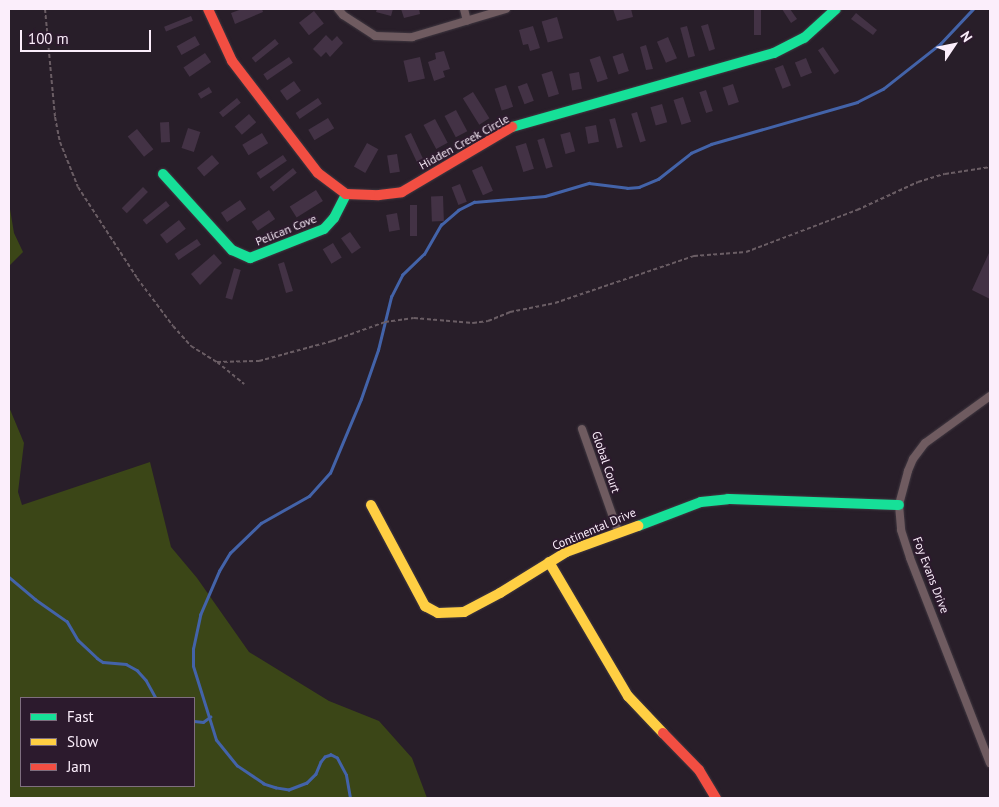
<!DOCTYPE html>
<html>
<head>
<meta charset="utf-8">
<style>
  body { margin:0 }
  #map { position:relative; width:999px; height:807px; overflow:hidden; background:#281e29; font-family:"PT Sans",sans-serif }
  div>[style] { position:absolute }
  .green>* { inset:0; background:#3b4617 }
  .stream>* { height:2.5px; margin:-1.25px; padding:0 1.25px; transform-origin:1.25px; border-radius:1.25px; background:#4363a9 }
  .building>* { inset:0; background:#433245; transform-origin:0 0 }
  .path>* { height:2px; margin-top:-1px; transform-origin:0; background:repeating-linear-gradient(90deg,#6a5d64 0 4px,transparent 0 6.5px) }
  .roads { filter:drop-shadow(0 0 1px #403841) drop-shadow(0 0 1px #403841) }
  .street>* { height:8px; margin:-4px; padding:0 4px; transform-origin:4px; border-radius:4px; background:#6f5b60 }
  .fast>* { height:10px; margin:-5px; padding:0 5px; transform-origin:5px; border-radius:5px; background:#16e098 }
  .slow>* { height:10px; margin:-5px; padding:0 5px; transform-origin:5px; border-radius:5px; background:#ffcf43 }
  .jam>* { height:10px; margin:-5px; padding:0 5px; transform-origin:5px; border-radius:5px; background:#f24e42 }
  span { translate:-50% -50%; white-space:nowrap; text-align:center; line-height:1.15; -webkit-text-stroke:4px #2c1a2d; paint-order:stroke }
  .street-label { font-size:12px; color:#fbeefb }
  .frame { position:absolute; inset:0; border:10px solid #fbeefb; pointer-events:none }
  .legend { position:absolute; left:20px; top:697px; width:175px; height:90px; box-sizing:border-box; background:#2c1a2d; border:1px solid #7f6f7f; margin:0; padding:6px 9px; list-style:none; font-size:15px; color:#fbeefb }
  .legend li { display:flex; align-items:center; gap:10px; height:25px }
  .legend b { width:25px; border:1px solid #7f6f7f }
  .north { position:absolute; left:929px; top:20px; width:50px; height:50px; -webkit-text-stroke:4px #2c1a2d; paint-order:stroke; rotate:56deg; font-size:14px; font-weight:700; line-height:20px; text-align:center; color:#fbeefb }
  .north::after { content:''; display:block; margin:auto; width:18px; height:22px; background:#fbeefb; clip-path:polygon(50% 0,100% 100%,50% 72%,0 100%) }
  .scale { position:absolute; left:20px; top:30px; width:131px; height:22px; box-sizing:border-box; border:2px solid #fbeefb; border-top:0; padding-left:6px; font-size:15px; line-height:18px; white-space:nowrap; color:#fbeefb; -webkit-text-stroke:4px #2c1a2d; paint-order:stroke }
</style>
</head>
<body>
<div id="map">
  <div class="green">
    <i style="clip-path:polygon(9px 203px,14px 233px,23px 252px,9px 266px)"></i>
    <i style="clip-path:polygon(evenodd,9px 407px,24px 443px,18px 492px,22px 505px,150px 462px,171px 547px,197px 578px,249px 652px,329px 701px,379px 721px,412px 758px,427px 798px,9px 798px,9px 407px,21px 698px,194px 698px,194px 786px,21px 786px,21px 698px)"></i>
  </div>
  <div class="stream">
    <i style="left:9px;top:577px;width:34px;rotate:40deg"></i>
    <i style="left:35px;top:599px;width:39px;rotate:35deg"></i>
    <i style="left:67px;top:621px;width:22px;rotate:60deg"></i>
    <i style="left:78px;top:640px;width:26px;rotate:43deg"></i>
    <i style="left:97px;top:658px;width:7px;rotate:34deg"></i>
    <i style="left:103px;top:662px;width:23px;rotate:5deg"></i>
    <i style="left:126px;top:664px;width:13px;rotate:29deg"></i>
    <i style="left:137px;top:670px;width:13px;rotate:48deg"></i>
    <i style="left:146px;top:680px;width:21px;rotate:61deg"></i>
    <i style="left:194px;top:721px;width:9px;rotate:6deg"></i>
    <i style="left:203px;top:722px;width:9px;rotate:-36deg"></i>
    <i style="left:350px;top:798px;width:23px;rotate:-100deg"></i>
    <i style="left:346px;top:775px;width:19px;rotate:-118deg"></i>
    <i style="left:337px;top:758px;width:7px;rotate:-153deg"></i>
    <i style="left:331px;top:755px;width:6px;rotate:162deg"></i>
    <i style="left:325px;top:757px;width:6px;rotate:129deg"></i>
    <i style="left:321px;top:762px;width:13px;rotate:113deg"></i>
    <i style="left:316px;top:774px;width:13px;rotate:135deg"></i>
    <i style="left:307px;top:783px;width:19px;rotate:159deg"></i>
    <i style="left:289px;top:790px;width:13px;rotate:-171deg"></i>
    <i style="left:276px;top:788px;width:13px;rotate:-162deg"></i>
    <i style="left:264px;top:784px;width:32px;rotate:-146deg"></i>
    <i style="left:237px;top:766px;width:33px;rotate:-129deg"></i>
    <i style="left:216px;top:740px;width:77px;rotate:-107.3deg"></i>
    <i style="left:193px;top:666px;width:17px;rotate:-90deg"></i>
    <i style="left:193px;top:649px;width:35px;rotate:-78deg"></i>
    <i style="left:200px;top:615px;width:48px;rotate:-66.6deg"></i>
    <i style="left:219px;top:571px;width:21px;rotate:-59deg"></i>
    <i style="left:230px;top:553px;width:43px;rotate:-44.1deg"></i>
    <i style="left:261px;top:523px;width:55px;rotate:-29.4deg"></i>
    <i style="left:309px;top:496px;width:31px;rotate:-48deg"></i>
    <i style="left:330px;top:473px;width:80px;rotate:-67.3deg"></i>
    <i style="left:361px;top:399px;width:52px;rotate:-70.9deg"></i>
    <i style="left:378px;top:350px;width:55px;rotate:-76.2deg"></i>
    <i style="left:391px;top:297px;width:25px;rotate:-63deg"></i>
    <i style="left:402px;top:275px;width:30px;rotate:-44deg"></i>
    <i style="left:424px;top:254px;width:34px;rotate:-60deg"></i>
    <i style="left:441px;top:225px;width:23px;rotate:-41deg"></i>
    <i style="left:458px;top:210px;width:18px;rotate:-27deg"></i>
    <i style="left:474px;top:202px;width:71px;rotate:-4.8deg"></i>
    <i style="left:545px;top:196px;width:46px;rotate:-16.5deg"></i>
    <i style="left:589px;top:183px;width:38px;rotate:7deg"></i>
    <i style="left:627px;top:188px;width:12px;rotate:-5deg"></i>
    <i style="left:639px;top:187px;width:21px;rotate:-23deg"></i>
    <i style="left:658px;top:179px;width:42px;rotate:-38.2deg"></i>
    <i style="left:691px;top:153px;width:22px;rotate:-24deg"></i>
    <i style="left:711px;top:144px;width:152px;rotate:-16deg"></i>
    <i style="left:857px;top:102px;width:29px;rotate:-27deg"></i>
    <i style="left:883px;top:89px;width:73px;rotate:-38.3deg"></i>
    <i style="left:940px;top:44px;width:48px;rotate:-46.7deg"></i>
  </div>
  <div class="building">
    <i style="clip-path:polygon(242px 9px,262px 9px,263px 12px,235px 24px,231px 13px)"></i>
    <i style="clip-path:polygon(377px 9px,393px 9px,391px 16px,376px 12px)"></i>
    <i style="clip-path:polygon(401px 9px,419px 9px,420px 14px,404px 18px)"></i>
    <i style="clip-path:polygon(613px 9px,631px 9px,633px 17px,617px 21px)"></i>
    <i style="left:754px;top:9px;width:7px;height:26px"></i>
    <i style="clip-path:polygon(782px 9px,790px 9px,797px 19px,791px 23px)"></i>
    <i style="left:314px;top:11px;width:16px;height:19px;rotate:52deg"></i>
    <i style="clip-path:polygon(856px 13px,877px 30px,873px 35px,851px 19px)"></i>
    <i style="left:191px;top:16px;width:5px;height:29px;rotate:68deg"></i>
    <i style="left:557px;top:17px;width:22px;height:16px;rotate:74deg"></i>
    <i style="clip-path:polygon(708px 24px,715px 49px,709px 51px,701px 26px)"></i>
    <i style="clip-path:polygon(533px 26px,540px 48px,530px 51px,528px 44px,523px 45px,519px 30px)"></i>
    <i style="left:687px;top:26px;width:31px;height:7px;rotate:75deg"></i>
    <i style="clip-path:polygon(326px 35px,332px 41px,337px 36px,343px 43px,330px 57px,326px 52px,321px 57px,313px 49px)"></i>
    <i style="left:195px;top:36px;width:10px;height:21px;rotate:61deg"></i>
    <i style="left:668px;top:37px;width:23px;height:12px;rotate:67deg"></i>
    <i style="left:275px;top:39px;width:6px;height:30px;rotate:51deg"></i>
    <i style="clip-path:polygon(646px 45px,653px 69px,646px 70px,640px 47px)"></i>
    <i style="left:823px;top:47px;width:29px;height:6px;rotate:56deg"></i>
    <i style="clip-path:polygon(444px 51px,450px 69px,443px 71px,445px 77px,434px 81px,428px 62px,436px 59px,435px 53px)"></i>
    <i style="left:205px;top:53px;width:11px;height:26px;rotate:56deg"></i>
    <i style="left:623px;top:53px;width:19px;height:11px;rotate:72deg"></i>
    <i style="left:600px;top:56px;width:24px;height:11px;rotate:71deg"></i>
    <i style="left:289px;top:57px;width:7px;height:31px;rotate:56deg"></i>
    <i style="left:420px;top:57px;width:22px;height:17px;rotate:77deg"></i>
    <i style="left:806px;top:58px;width:16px;height:12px;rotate:68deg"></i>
    <i style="left:783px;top:65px;width:22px;height:9px;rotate:69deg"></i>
    <i style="left:552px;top:71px;width:24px;height:11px;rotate:73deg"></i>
    <i style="left:579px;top:72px;width:17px;height:10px;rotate:80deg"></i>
    <i style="left:294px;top:81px;width:12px;height:17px;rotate:55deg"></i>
    <i style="left:527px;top:83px;width:19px;height:10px;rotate:69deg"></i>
    <i style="left:733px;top:84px;width:19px;height:11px;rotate:72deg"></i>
    <i style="left:506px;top:85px;width:23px;height:12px;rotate:72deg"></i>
    <i style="left:209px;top:87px;width:6px;height:13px;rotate:59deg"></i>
    <i style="left:706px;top:90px;width:22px;height:7px;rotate:72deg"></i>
    <i style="left:473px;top:92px;width:31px;height:12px;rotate:58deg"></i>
    <i style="left:683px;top:97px;width:26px;height:10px;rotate:72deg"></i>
    <i style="left:237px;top:98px;width:6px;height:23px;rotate:51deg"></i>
    <i style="left:318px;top:98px;width:7px;height:27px;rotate:56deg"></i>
    <i style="left:662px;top:104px;width:19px;height:12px;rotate:74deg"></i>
    <i style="left:456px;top:110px;width:24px;height:13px;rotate:62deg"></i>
    <i style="left:637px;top:112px;width:30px;height:6px;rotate:73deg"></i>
    <i style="left:249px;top:114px;width:11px;height:19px;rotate:49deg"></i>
    <i style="left:328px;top:118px;width:12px;height:23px;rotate:59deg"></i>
    <i style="left:615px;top:118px;width:30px;height:6px;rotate:75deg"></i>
    <i style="left:435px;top:119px;width:27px;height:13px;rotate:62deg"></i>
    <i style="left:169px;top:122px;width:20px;height:9px;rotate:87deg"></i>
    <i style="left:596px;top:125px;width:17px;height:11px;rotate:80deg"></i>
    <i style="left:188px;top:128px;width:13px;height:21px;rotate:18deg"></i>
    <i style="left:137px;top:129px;width:26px;height:12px;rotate:51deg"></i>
    <i style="left:570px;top:132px;width:20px;height:10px;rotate:75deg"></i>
    <i style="left:262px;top:133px;width:12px;height:23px;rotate:59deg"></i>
    <i style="left:411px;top:133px;width:31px;height:7px;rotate:65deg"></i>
    <i style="left:544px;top:138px;width:30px;height:7px;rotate:73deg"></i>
    <i style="left:367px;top:143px;width:13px;height:27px;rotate:29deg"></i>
    <i style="left:526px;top:143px;width:27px;height:11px;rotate:73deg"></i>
    <i style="left:397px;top:154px;width:18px;height:10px;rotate:81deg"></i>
    <i style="left:212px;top:155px;width:11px;height:20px;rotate:49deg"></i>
    <i style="left:283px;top:155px;width:7px;height:32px;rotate:56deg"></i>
    <i style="left:482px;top:166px;width:27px;height:11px;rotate:66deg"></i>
    <i style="left:293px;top:168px;width:6px;height:30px;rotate:51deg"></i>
    <i style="left:460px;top:184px;width:19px;height:9px;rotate:69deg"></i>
    <i style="left:143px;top:187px;width:7px;height:30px;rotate:45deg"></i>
    <i style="left:316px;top:190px;width:13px;height:31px;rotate:58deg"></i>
    <i style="left:443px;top:196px;width:25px;height:12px;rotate:88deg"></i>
    <i style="left:240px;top:200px;width:11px;height:23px;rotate:56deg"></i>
    <i style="left:166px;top:201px;width:6px;height:30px;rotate:51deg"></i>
    <i style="left:410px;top:205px;width:7px;height:31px"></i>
    <i style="left:269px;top:210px;width:11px;height:21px;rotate:56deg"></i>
    <i style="left:397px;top:213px;width:17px;height:11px;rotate:80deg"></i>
    <i style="left:179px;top:220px;width:11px;height:24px;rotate:52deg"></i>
    <i style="left:350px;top:232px;width:19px;height:11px;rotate:55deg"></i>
    <i style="left:197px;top:239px;width:7px;height:27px;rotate:56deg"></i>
    <i style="left:333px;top:243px;width:17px;height:12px;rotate:59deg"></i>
    <i style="clip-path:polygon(989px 253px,990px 253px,990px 299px,972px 290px)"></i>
    <i style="clip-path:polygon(214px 254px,222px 263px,200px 285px,191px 274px)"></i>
    <i style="clip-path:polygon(284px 262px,293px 291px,286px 293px,278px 264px)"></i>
    <i style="left:234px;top:268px;width:7px;height:31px;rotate:16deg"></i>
  </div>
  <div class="path">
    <i style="left:45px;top:9px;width:108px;rotate:84.7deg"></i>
    <i style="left:55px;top:117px;width:25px;rotate:79deg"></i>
    <i style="left:60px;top:142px;width:48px;rotate:68.2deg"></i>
    <i style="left:78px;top:187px;width:108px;rotate:57deg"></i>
    <i style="left:137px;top:278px;width:60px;rotate:53.1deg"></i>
    <i style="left:173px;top:326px;width:27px;rotate:48deg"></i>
    <i style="left:191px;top:346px;width:31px;rotate:32deg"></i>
    <i style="left:217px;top:362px;width:35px;rotate:39deg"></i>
    <i style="left:217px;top:362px;width:42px;rotate:-1.4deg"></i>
    <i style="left:259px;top:361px;width:76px;rotate:-15.3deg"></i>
    <i style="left:332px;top:341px;width:56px;rotate:-19.7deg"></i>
    <i style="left:385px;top:322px;width:29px;rotate:-8deg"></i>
    <i style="left:414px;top:318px;width:59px;rotate:4.8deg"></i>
    <i style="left:473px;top:323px;width:15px;rotate:-8deg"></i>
    <i style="left:488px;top:321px;width:24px;rotate:-22deg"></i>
    <i style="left:510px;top:312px;width:46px;rotate:-11.3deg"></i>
    <i style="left:555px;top:303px;width:147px;rotate:-18.7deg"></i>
    <i style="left:694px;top:256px;width:52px;rotate:-4.4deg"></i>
    <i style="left:746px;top:252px;width:119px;rotate:-20.7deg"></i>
    <i style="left:857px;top:210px;width:67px;rotate:-24.7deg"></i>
    <i style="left:918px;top:182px;width:28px;rotate:-17deg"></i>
    <i style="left:945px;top:174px;width:46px;rotate:-8.8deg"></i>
  </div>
  <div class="roads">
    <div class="street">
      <i style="left:338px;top:9px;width:8px;rotate:50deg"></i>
      <i style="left:343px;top:15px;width:38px;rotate:33deg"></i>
      <i style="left:375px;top:36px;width:37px;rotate:2deg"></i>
      <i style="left:412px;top:37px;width:98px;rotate:-16.6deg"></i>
      <i style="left:464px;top:9px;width:12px;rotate:76deg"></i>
      <i style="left:990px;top:396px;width:80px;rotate:144.1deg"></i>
      <i style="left:925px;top:443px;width:20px;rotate:127deg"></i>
      <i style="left:913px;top:459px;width:13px;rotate:113deg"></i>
      <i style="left:908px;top:471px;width:35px;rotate:105deg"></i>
      <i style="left:899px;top:505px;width:25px;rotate:85deg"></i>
      <i style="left:901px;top:530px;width:29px;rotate:72deg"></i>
      <i style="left:910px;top:558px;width:220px;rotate:68.7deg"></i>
      <i style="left:582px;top:429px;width:108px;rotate:70.6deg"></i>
    </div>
    <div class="fast">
      <i style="left:512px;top:127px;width:272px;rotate:-15.8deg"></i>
      <i style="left:774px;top:53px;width:34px;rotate:-27deg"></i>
      <i style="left:804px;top:38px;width:43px;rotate:-42.2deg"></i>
      <i style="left:163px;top:174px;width:103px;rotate:47.8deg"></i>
      <i style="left:232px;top:250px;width:20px;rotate:24deg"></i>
      <i style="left:250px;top:258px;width:79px;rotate:-21.4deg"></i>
      <i style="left:324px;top:229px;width:15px;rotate:-48deg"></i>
      <i style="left:334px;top:218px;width:27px;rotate:-63deg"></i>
      <i style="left:638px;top:526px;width:67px;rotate:-20.9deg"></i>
      <i style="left:701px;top:502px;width:27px;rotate:-6deg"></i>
      <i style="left:728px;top:499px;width:171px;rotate:2deg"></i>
    </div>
    <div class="slow">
      <i style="left:371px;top:505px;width:115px;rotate:61.9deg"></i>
      <i style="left:425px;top:606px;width:15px;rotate:28deg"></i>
      <i style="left:438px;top:613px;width:26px;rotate:-2deg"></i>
      <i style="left:464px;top:612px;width:41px;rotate:-27.8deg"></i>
      <i style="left:500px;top:593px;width:78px;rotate:-31.8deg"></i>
      <i style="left:566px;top:552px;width:77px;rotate:-19.9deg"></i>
      <i style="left:549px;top:562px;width:156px;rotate:59.5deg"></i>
      <i style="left:628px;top:696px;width:51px;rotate:46.6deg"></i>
    </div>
    <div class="jam">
      <i style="left:208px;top:9px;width:57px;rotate:65.2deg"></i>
      <i style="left:232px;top:61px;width:141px;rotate:52.5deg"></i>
      <i style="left:318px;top:173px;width:35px;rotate:37deg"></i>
      <i style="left:346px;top:194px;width:33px;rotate:2deg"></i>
      <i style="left:379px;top:195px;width:23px;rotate:-7deg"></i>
      <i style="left:402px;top:192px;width:128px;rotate:-30.6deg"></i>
      <i style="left:663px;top:733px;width:52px;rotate:45.8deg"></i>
      <i style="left:699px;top:770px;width:33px;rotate:59deg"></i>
    </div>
  </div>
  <div class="street-label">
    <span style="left:464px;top:142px;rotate:-29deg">Hidden Creek Circle</span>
    <span style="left:286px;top:230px;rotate:-22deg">Pelican Cove</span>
    <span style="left:606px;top:462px;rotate:71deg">Global Court</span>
    <span style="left:594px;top:529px;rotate:-23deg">Continental Drive</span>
    <span style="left:931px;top:575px;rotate:69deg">Foy Evans Drive</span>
  </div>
  <div class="frame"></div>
  <ul class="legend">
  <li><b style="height:6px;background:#16e098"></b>Fast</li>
  <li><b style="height:6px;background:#ffcf43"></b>Slow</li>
  <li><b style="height:6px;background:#f24e42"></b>Jam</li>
  </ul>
  <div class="north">N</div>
  <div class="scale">100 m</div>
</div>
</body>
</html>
